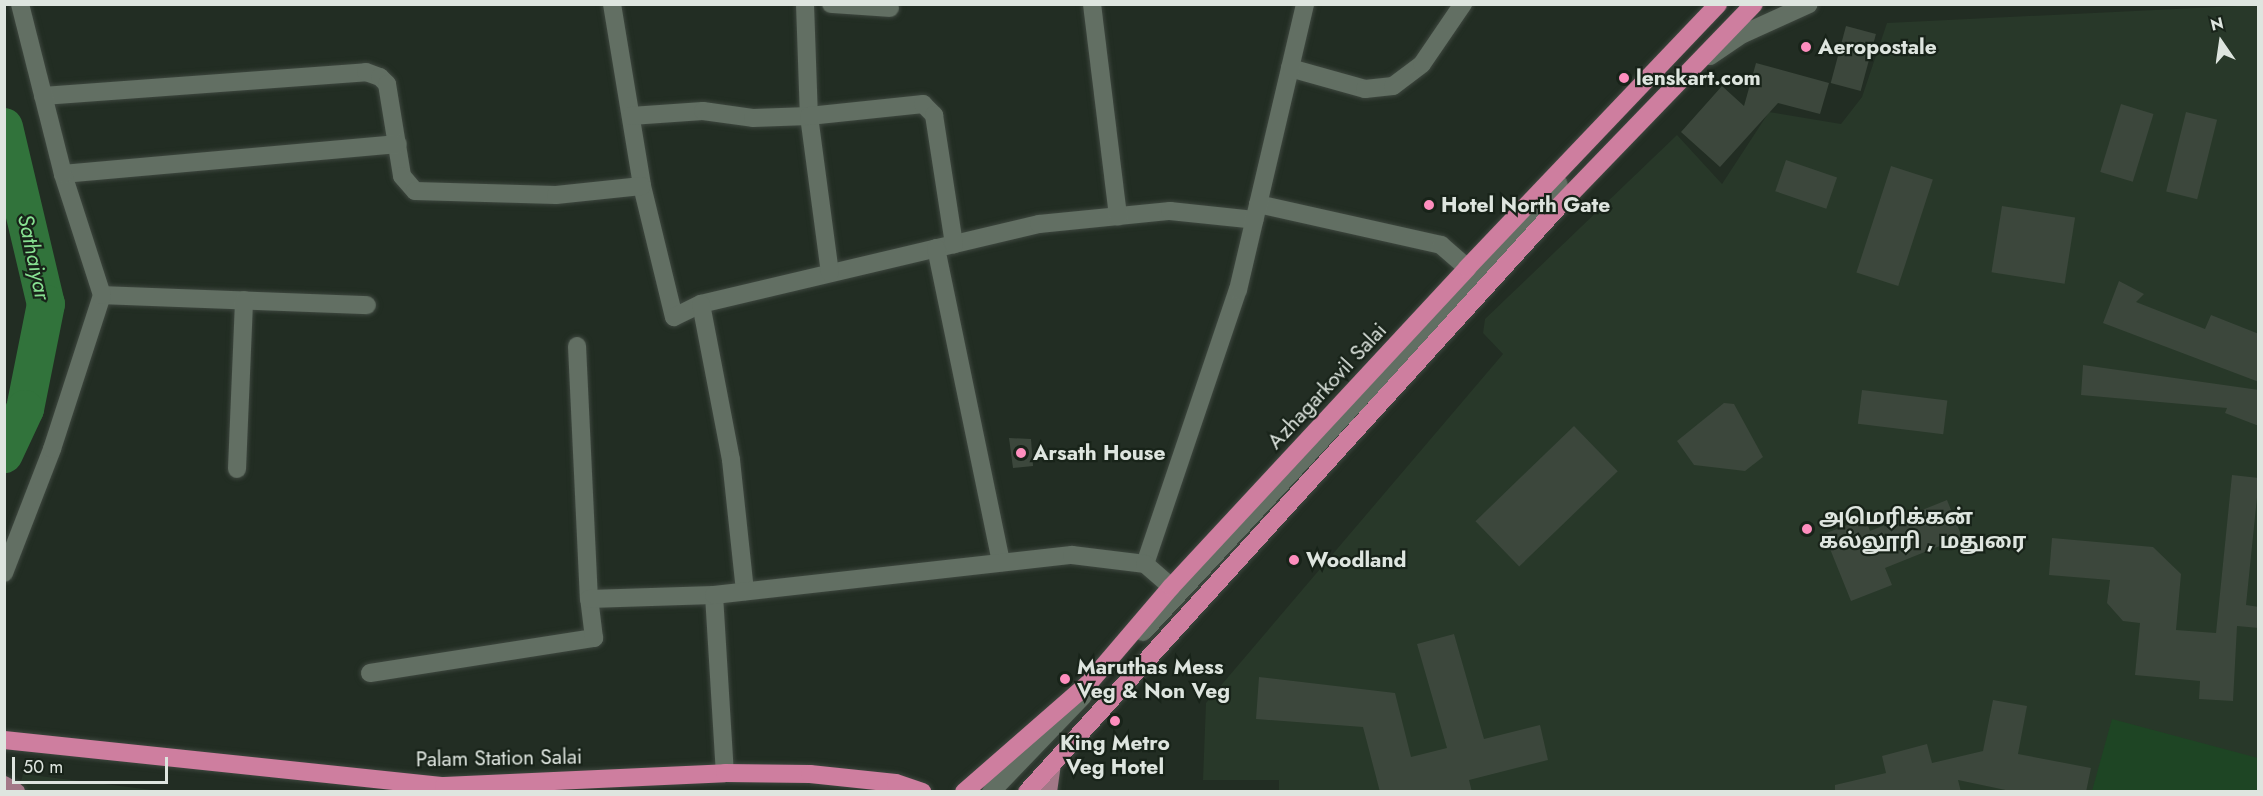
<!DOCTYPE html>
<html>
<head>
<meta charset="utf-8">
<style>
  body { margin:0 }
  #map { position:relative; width:2263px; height:796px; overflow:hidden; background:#222d23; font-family:Jost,"Noto Sans Tamil",sans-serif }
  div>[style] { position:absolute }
  .built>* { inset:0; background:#283829 }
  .green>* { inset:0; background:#1e4524 }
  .river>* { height:38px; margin:-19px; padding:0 19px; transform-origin:19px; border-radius:19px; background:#31733b }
  .building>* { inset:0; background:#3c473c; transform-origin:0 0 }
  .roads { filter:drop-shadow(0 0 2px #3e473f) drop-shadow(0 0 2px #3e473f) }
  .minor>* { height:18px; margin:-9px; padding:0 9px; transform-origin:9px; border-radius:9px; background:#626f63 }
  .major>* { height:18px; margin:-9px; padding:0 9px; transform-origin:9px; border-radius:9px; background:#a37887 }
  .highway>* { height:18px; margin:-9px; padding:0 9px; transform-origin:9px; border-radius:9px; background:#ce7e9f }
  .dots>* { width:16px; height:16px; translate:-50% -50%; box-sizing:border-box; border:3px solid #182319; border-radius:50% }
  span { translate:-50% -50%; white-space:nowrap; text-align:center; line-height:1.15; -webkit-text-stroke:4.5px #182319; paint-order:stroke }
  .poi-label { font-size:21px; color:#dee5df; font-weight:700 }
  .left { translate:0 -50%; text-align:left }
  .street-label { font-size:21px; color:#dee5df }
  .water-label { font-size:22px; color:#88e192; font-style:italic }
  .frame { position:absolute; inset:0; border:6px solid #dee5df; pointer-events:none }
  .north { position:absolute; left:2191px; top:12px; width:60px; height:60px; -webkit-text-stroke:4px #182319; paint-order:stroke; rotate:347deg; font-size:16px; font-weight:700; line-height:24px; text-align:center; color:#dee5df }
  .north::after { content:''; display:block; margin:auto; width:21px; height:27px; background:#dee5df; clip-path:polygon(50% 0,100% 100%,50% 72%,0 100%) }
  .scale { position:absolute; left:12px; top:757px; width:156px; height:27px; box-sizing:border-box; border:3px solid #dee5df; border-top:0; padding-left:8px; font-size:18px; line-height:21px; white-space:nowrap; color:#dee5df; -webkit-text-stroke:4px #182319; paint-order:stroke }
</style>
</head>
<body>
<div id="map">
  <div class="built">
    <i style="clip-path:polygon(2258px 5px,2258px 791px,1279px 792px,1279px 780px,1203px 780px,1206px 703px,1503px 354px,1483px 333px,1485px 319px,1677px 135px,1722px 184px,1769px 112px,1841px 124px,1862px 97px,1887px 23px)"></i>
    <i style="clip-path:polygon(23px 774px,161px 791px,18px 792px)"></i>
  </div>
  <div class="green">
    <i style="clip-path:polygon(2112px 719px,2258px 758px,2258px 791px,2092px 791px)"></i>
  </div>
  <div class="river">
    <i style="left:4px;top:127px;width:182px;rotate:76.7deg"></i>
    <i style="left:46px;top:304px;width:107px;rotate:101.3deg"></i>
    <i style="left:25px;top:409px;width:50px;rotate:115deg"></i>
  </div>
  <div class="building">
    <i style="left:1846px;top:26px;width:31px;height:59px;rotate:15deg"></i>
    <i style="clip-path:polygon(1756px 63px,1829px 83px,1820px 114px,1778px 103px,1720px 167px,1681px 132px,1722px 86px,1744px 106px)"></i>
    <i style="left:2121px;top:104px;width:34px;height:71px;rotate:17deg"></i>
    <i style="left:2186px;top:112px;width:32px;height:82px;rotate:14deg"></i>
    <i style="left:1786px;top:160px;width:54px;height:33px;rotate:19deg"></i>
    <i style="left:1891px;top:166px;width:44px;height:112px;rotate:18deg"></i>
    <i style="left:2002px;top:206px;width:74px;height:67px;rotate:9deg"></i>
    <i style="clip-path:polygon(2119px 281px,2144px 294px,2136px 302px,2205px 329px,2211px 315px,2259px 334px,2259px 382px,2103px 323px)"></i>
    <i style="clip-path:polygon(2083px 365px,2259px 390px,2259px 426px,2225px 413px,2227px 408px,2081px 395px)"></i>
    <i style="left:1862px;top:390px;width:86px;height:34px;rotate:7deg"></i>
    <i style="clip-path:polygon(1724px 403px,1734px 404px,1763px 457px,1745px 471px,1694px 465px,1677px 441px)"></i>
    <i style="left:1574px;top:426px;width:63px;height:137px;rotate:46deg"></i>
    <i style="clip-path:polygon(1009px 438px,1031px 439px,1033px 466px,1013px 468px)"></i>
    <i style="clip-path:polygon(2232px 475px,2259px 478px,2246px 605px,2259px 607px,2259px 628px,2237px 626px,2233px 701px,2199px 699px,2200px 681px,2135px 675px,2140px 623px,2123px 621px,2107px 603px,2110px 580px,2049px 575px,2052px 538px,2153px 547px,2181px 574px,2176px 630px,2216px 633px)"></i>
    <i style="clip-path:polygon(1947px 500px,1962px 537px,1885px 568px,1892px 585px,1851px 601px,1824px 534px,1865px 518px,1870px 531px)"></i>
    <i style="clip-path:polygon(1454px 634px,1484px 739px,1540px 725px,1548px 760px,1469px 780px,1472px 792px,1380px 792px,1363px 727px,1256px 719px,1259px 677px,1395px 693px,1411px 757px,1447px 748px,1417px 644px)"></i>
    <i style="clip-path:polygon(1993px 700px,2027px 706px,2018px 754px,2091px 768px,2086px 792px,2015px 792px,1958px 780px,1961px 792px,1835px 792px,1835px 785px,1886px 773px,1882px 756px,1927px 744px,1932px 763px,1983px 751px)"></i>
  </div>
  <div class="roads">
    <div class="minor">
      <i style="left:612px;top:4px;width:184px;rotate:80.6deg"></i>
      <i style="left:642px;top:186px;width:135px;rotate:76.3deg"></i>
      <i style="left:674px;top:317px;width:30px;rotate:-26deg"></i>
      <i style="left:701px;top:304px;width:347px;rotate:-13.3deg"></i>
      <i style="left:1039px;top:224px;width:132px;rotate:-5.7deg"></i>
      <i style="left:1170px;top:211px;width:85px;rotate:6deg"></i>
      <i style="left:805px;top:4px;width:112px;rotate:88deg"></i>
      <i style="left:809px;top:116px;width:158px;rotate:82.4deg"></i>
      <i style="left:831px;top:4px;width:59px;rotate:3.9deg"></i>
      <i style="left:1092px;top:4px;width:214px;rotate:83deg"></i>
      <i style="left:1710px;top:56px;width:40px;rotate:-34deg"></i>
      <i style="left:1743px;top:34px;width:72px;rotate:-24.4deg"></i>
      <i style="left:1290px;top:68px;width:78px;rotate:15.6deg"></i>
      <i style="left:1365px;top:89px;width:28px;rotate:-6deg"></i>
      <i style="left:1393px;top:86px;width:36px;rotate:-37deg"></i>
      <i style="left:1422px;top:64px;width:73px;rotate:-55.7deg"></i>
      <i style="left:43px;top:96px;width:324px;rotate:-4.2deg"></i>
      <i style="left:366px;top:72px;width:15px;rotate:20deg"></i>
      <i style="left:380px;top:77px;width:10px;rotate:45deg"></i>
      <i style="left:387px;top:84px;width:93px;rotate:80.7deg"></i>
      <i style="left:402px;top:176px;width:20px;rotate:49deg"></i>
      <i style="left:415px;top:191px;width:141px;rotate:1.6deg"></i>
      <i style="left:556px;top:195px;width:86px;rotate:-6deg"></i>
      <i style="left:631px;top:116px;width:72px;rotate:-4deg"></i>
      <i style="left:703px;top:111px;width:50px;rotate:8deg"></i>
      <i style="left:753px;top:118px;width:56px;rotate:-2deg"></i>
      <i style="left:809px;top:116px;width:115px;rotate:-6deg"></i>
      <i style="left:923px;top:104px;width:16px;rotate:45deg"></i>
      <i style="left:934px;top:115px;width:131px;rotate:81.2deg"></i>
      <i style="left:63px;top:174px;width:336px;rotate:-5.1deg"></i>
      <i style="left:1258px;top:204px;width:188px;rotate:12.6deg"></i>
      <i style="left:1441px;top:245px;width:35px;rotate:41deg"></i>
      <i style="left:936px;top:248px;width:321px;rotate:78.3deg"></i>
      <i style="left:102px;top:295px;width:265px;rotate:2.2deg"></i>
      <i style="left:701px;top:304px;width:159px;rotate:79.1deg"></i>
      <i style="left:731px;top:460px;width:132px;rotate:83.9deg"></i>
      <i style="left:577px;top:346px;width:253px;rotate:87.3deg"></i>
      <i style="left:237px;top:469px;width:169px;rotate:-87.6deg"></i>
      <i style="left:1145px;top:564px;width:289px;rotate:-71.3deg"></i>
      <i style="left:1238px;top:290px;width:294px;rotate:-76.8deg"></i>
      <i style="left:4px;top:573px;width:133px;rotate:-68.8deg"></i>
      <i style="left:52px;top:449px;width:162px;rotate:-72deg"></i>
      <i style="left:102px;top:295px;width:127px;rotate:-107.9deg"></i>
      <i style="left:63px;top:174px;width:175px;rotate:-104.2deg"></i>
      <i style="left:714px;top:595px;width:178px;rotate:86.5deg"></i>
      <i style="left:1143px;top:632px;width:611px;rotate:-47.12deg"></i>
      <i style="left:370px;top:673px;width:227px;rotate:-8.9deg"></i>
      <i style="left:594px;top:638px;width:39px;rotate:-97deg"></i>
      <i style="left:589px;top:599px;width:125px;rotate:-1.8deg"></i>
      <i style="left:714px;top:595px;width:360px;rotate:-6.4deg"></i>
      <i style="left:1072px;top:555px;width:74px;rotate:7deg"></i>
      <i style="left:1145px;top:564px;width:35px;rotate:41deg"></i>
      <i style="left:991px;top:792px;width:133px;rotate:-46.2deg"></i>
    </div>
    <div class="major">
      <i style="left:4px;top:785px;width:14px;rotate:30deg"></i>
      <i style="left:1048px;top:792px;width:27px;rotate:-82deg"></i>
    </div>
    <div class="highway">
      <i style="left:4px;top:740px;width:442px;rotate:6deg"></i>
      <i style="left:444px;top:786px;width:281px;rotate:-2.6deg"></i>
      <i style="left:725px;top:773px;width:85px;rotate:0.7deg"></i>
      <i style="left:810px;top:774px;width:86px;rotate:6deg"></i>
      <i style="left:896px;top:783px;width:28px;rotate:19deg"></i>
      <i style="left:964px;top:792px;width:166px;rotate:-41.1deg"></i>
      <i style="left:1089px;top:683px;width:126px;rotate:-49.5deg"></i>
      <i style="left:1171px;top:587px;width:435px;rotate:-47.1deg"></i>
      <i style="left:1467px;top:268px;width:364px;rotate:-46.4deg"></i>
      <i style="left:1027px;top:792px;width:793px;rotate:-47.76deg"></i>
      <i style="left:1560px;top:205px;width:279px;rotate:-46deg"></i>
    </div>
  </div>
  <div class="dots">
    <i style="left:1806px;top:47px;background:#fe8ebe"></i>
    <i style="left:1624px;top:78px;background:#fe8ebe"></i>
    <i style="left:1429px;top:205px;background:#fe8ebe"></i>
    <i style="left:1021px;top:453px;background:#fe8ebe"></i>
    <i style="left:1807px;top:529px;background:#fe8ebe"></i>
    <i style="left:1294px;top:560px;background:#fe8ebe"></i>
    <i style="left:1065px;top:679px;background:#fe8ebe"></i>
    <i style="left:1115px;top:721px;background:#fe8ebe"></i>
  </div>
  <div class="poi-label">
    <span class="left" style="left:1818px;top:47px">Aeropostale</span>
    <span class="left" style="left:1636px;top:78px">lenskart.com</span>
    <span class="left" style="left:1441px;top:205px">Hotel North Gate</span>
    <span class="left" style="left:1033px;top:453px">Arsath House</span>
    <span class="left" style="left:1819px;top:529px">அமெரிக்கன்<br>கல்லூரி , மதுரை</span>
    <span class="left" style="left:1306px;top:560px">Woodland</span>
    <span class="left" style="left:1077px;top:679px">Maruthas Mess<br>Veg &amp; Non Veg</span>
    <span style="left:1115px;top:755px">King Metro<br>Veg Hotel</span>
  </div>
  <div class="street-label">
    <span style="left:1327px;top:386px;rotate:-47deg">Azhagarkovil Salai</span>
    <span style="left:499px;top:758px;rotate:-1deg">Palam Station Salai</span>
  </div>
  <div class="water-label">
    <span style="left:34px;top:257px;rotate:78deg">Sathaiyar</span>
  </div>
  <div class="frame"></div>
  <div class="north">N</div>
  <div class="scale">50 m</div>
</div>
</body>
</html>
